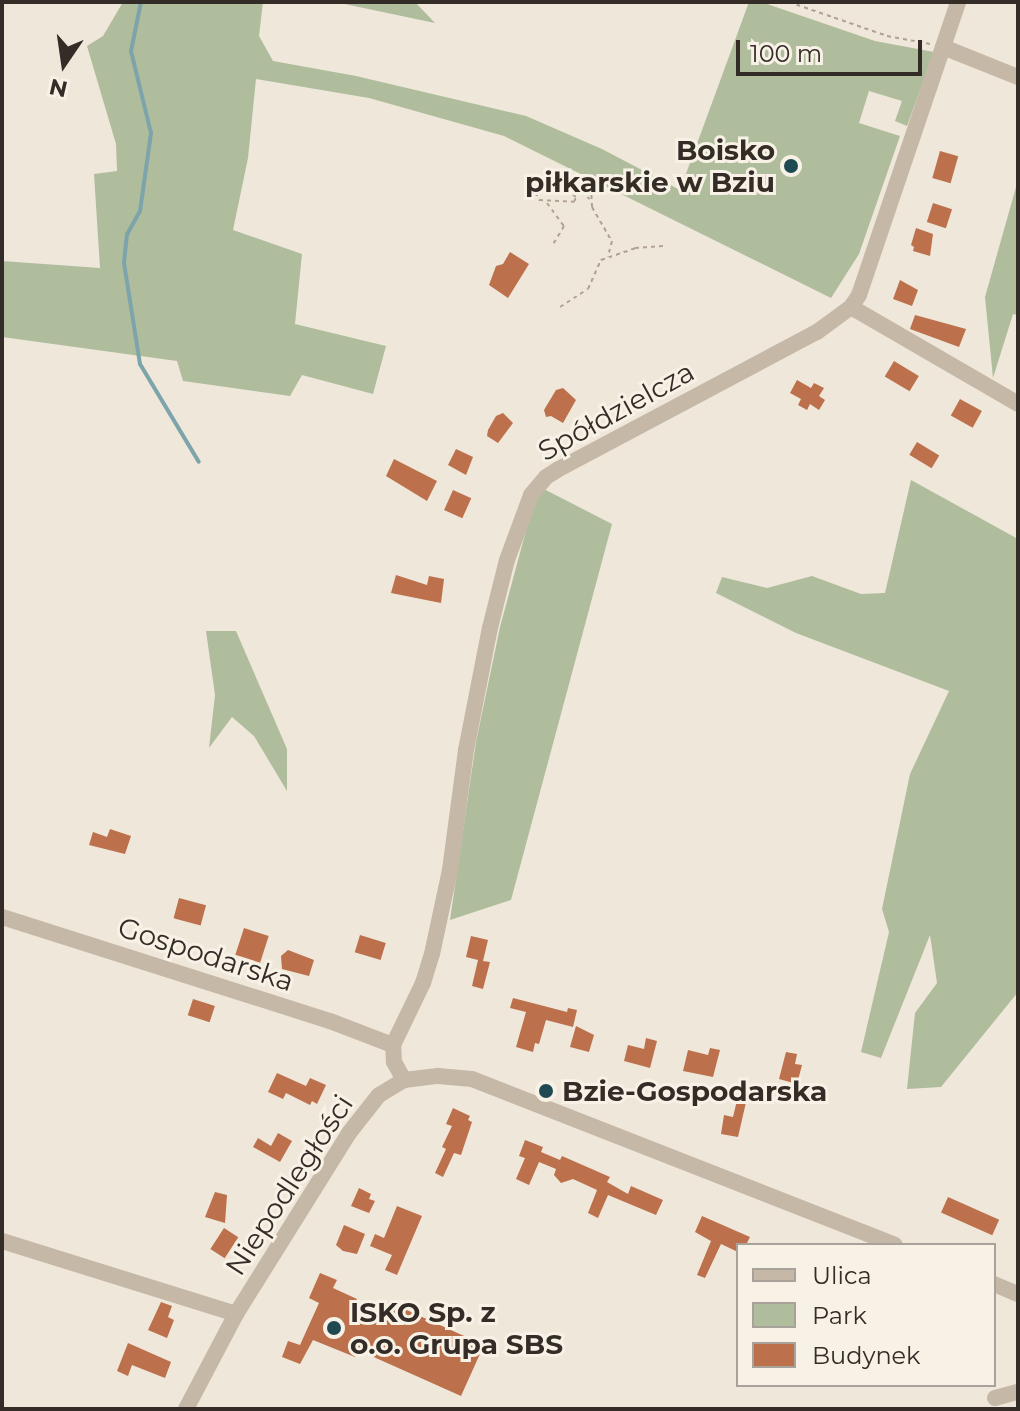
<!DOCTYPE html>
<html>
<head>
<meta charset="utf-8">
<style>
  body { margin:0 }
  #map { position:relative; width:1020px; height:1411px; overflow:hidden; background:#efe7da; font-family:Montserrat,sans-serif }
  div>[style] { position:absolute }
  .green>* { inset:0; background:#afbd9c }
  .stream>* { height:4px; margin:-2px; padding:0 2px; transform-origin:2px; border-radius:2px; background:#7ca4aa }
  .building>* { inset:0; background:#bc704b; transform-origin:0 0 }
  .path>* { height:2px; margin-top:-1px; transform-origin:0; background:repeating-linear-gradient(90deg,#b2a292 0 4px,transparent 0 8px) }
  .minor>* { height:16px; margin:-8px; padding:0 8px; transform-origin:8px; border-radius:8px; background:#c6b8a7 }
  .dots>* { width:22px; height:22px; translate:-50% -50%; box-sizing:border-box; border:4px solid #f7f1e6; border-radius:50% }
  span { translate:-50% -50%; white-space:nowrap; text-align:center; line-height:1.15; -webkit-text-stroke:6px #f7f1e6; paint-order:stroke }
  .poi-label { font-size:28px; color:#332c27; font-weight:700 }
  .right { translate:-100% -50%; text-align:right }
  .left { translate:0 -50%; text-align:left }
  .street-label { font-size:28px; color:#332c27 }
  .frame { position:absolute; inset:0; border:4px solid #332c27; pointer-events:none }
  .legend { position:absolute; left:736px; top:1243px; width:260px; height:144px; box-sizing:border-box; background:#f7f1e6; border:2px solid #a9a29a; margin:0; padding:10px 14px; list-style:none; font-size:24px; color:#332c27 }
  .legend li { display:flex; align-items:center; gap:16px; height:40px }
  .legend b { width:40px; border:2px solid #a9a29a }
  .north { position:absolute; left:24px; top:24px; width:80px; height:80px; -webkit-text-stroke:6px #f7f1e6; paint-order:stroke; rotate:193deg; font-size:22px; font-weight:700; line-height:32px; text-align:center; color:#332c27 }
  .north::after { content:''; display:block; margin:auto; width:28px; height:36px; background:#332c27; clip-path:polygon(50% 0,100% 100%,50% 72%,0 100%) }
  .scale { position:absolute; left:736px; top:40px; width:186px; height:36px; box-sizing:border-box; border:4px solid #332c27; border-top:0; padding-left:10px; font-size:24px; line-height:28px; white-space:nowrap; color:#332c27; -webkit-text-stroke:6px #f7f1e6; paint-order:stroke }
</style>
</head>
<body>
<div id="map">
  <div class="green">
    <i style="clip-path:polygon(123px 2px,263px 2px,259px 36px,273px 61px,356px 76px,526px 116px,602px 149px,680px 190px,749px 2px,761px 2px,875px 41px,934px 52px,907px 126px,895px 121px,902px 101px,869px 91px,859px 123px,900px 136px,859px 254px,831px 298px,504px 136px,369px 98px,256px 79px,248px 158px,233px 230px,302px 254px,295px 324px,386px 346px,373px 394px,302px 375px,290px 396px,183px 381px,177px 361px,2px 337px,2px 261px,100px 268px,94px 174px,117px 171px,116px 144px,87px 46px,103px 36px)"></i>
    <i style="clip-path:polygon(335px 2px,415px 2px,435px 23px)"></i>
    <i style="clip-path:polygon(1018px 180px,1018px 315px,1013px 314px,993px 378px,985px 297px)"></i>
    <i style="clip-path:polygon(911px 480px,1018px 539px,1018px 992px,941px 1087px,907px 1089px,915px 1013px,937px 983px,930px 935px,881px 1058px,861px 1052px,889px 932px,882px 909px,910px 774px,949px 691px,796px 633px,716px 593px,722px 577px,767px 588px,812px 576px,861px 594px,885px 593px)"></i>
    <i style="clip-path:polygon(538px 486px,612px 524px,511px 900px,450px 920px,476px 742px,500px 627px)"></i>
    <i style="clip-path:polygon(206px 631px,236px 631px,287px 749px,287px 791px,254px 736px,232px 717px,209px 748px,215px 695px)"></i>
  </div>
  <div class="stream">
    <i style="left:141px;top:2px;width:50px;rotate:101.5deg"></i>
    <i style="left:131px;top:51px;width:84px;rotate:76.3deg"></i>
    <i style="left:151px;top:133px;width:79px;rotate:98deg"></i>
    <i style="left:140px;top:211px;width:26px;rotate:119deg"></i>
    <i style="left:127px;top:234px;width:29px;rotate:96deg"></i>
    <i style="left:124px;top:263px;width:102px;rotate:81deg"></i>
    <i style="left:140px;top:364px;width:114px;rotate:59deg"></i>
  </div>
  <div class="building">
    <i style="left:940px;top:151px;width:19px;height:28px;rotate:16deg"></i>
    <i style="left:933px;top:203px;width:20px;height:20px;rotate:18deg"></i>
    <i style="clip-path:polygon(916px 228px,933px 234px,930px 256px,913px 251px,914px 247px,911px 245px)"></i>
    <i style="clip-path:polygon(510px 252px,529px 264px,508px 298px,489px 285px,496px 266px,503px 264px)"></i>
    <i style="clip-path:polygon(900px 280px,918px 290px,912px 306px,893px 299px)"></i>
    <i style="clip-path:polygon(915px 315px,966px 329px,959px 347px,910px 329px)"></i>
    <i style="left:894px;top:361px;width:29px;height:18px;rotate:31deg"></i>
    <i style="clip-path:polygon(797px 380px,811px 388px,814px 383px,824px 388px,819px 396px,825px 400px,819px 410px,810px 404px,807px 410px,798px 405px,801px 399px,790px 393px)"></i>
    <i style="clip-path:polygon(563px 388px,576px 400px,563px 423px,551px 416px,546px 417px,544px 410px,556px 390px)"></i>
    <i style="left:960px;top:399px;width:25px;height:19px;rotate:29deg"></i>
    <i style="clip-path:polygon(503px 413px,513px 423px,498px 443px,487px 436px,488px 430px,496px 416px)"></i>
    <i style="left:917px;top:442px;width:26px;height:15px;rotate:31deg"></i>
    <i style="clip-path:polygon(456px 449px,473px 457px,466px 475px,448px 465px)"></i>
    <i style="clip-path:polygon(394px 459px,437px 481px,427px 501px,386px 476px)"></i>
    <i style="left:453px;top:490px;width:20px;height:22px;rotate:24deg"></i>
    <i style="clip-path:polygon(396px 575px,427px 585px,429px 576px,444px 579px,441px 603px,391px 593px)"></i>
    <i style="clip-path:polygon(110px 829px,131px 836px,125px 854px,89px 845px,93px 832px,107px 837px)"></i>
    <i style="left:179px;top:898px;width:28px;height:21px;rotate:15deg"></i>
    <i style="left:244px;top:928px;width:26px;height:28px;rotate:18deg"></i>
    <i style="left:360px;top:935px;width:27px;height:18px;rotate:17deg"></i>
    <i style="clip-path:polygon(471px 936px,488px 940px,483px 961px,490px 962px,483px 989px,472px 986px,478px 960px,466px 957px)"></i>
    <i style="clip-path:polygon(288px 950px,314px 960px,309px 976px,282px 969px,281px 956px)"></i>
    <i style="clip-path:polygon(513px 998px,567px 1012px,568px 1008px,577px 1010px,573px 1027px,546px 1020px,539px 1044px,535px 1043px,533px 1052px,516px 1047px,526px 1012px,510px 1008px)"></i>
    <i style="left:193px;top:999px;width:23px;height:17px;rotate:18deg"></i>
    <i style="clip-path:polygon(576px 1026px,594px 1035px,589px 1052px,570px 1047px)"></i>
    <i style="clip-path:polygon(646px 1038px,657px 1041px,650px 1068px,624px 1061px,628px 1045px,644px 1049px)"></i>
    <i style="clip-path:polygon(710px 1048px,720px 1050px,713px 1077px,683px 1071px,688px 1050px,708px 1055px)"></i>
    <i style="clip-path:polygon(786px 1052px,797px 1054px,795px 1064px,802px 1065px,797px 1084px,779px 1079px)"></i>
    <i style="clip-path:polygon(277px 1073px,306px 1086px,310px 1078px,326px 1085px,317px 1104px,312px 1101px,310px 1105px,286px 1093px,283px 1099px,268px 1092px)"></i>
    <i style="clip-path:polygon(738px 1096px,747px 1098px,738px 1137px,721px 1134px,724px 1115px,733px 1117px)"></i>
    <i style="clip-path:polygon(453px 1108px,470px 1116px,468px 1120px,472px 1122px,461px 1155px,454px 1153px,443px 1177px,435px 1173px,446px 1149px,442px 1147px,452px 1126px,446px 1124px)"></i>
    <i style="clip-path:polygon(278px 1133px,292px 1141px,280px 1162px,253px 1147px,258px 1138px,271px 1146px)"></i>
    <i style="clip-path:polygon(525px 1140px,543px 1147px,541px 1152px,560px 1160px,562px 1156px,610px 1177px,607px 1182px,628px 1194px,631px 1186px,663px 1200px,656px 1215px,608px 1195px,598px 1218px,588px 1213px,597px 1190px,573px 1179px,561px 1183px,554px 1175px,556px 1169px,539px 1162px,529px 1185px,516px 1179px,525px 1158px,519px 1156px)"></i>
    <i style="clip-path:polygon(359px 1188px,371px 1194px,369px 1199px,375px 1201px,369px 1213px,351px 1206px)"></i>
    <i style="clip-path:polygon(215px 1192px,227px 1195px,225px 1223px,205px 1217px)"></i>
    <i style="left:948px;top:1197px;width:56px;height:17px;rotate:24deg"></i>
    <i style="clip-path:polygon(397px 1206px,422px 1216px,397px 1275px,385px 1270px,392px 1255px,370px 1246px,375px 1234px,384px 1238px)"></i>
    <i style="clip-path:polygon(702px 1216px,750px 1237px,746px 1245px,738px 1245px,738px 1252px,721px 1244px,705px 1278px,697px 1275px,711px 1241px,695px 1232px)"></i>
    <i style="clip-path:polygon(344px 1225px,365px 1234px,357px 1254px,343px 1251px,336px 1245px)"></i>
    <i style="left:224px;top:1228px;width:17px;height:25px;rotate:33deg"></i>
    <i style="clip-path:polygon(320px 1273px,337px 1280px,333px 1288px,357px 1299px,354px 1305px,382px 1318px,389px 1302px,484px 1345px,461px 1396px,358px 1350px,355px 1357px,313px 1340px,300px 1364px,282px 1357px,288px 1341px,300px 1345px,319px 1303px,309px 1298px)"></i>
    <i style="clip-path:polygon(161px 1302px,172px 1306px,168px 1317px,174px 1320px,167px 1338px,148px 1330px)"></i>
    <i style="clip-path:polygon(128px 1343px,171px 1362px,165px 1378px,132px 1365px,128px 1376px,117px 1371px)"></i>
  </div>
  <div class="path">
    <i style="left:789px;top:2px;width:104px;rotate:19.1deg"></i>
    <i style="left:887px;top:36px;width:44px;rotate:10.5deg"></i>
    <i style="left:528px;top:178px;width:25px;rotate:63deg"></i>
    <i style="left:539px;top:200px;width:35px;rotate:3deg"></i>
    <i style="left:574px;top:202px;width:5px;rotate:-68deg"></i>
    <i style="left:576px;top:197px;width:20px;rotate:-143deg"></i>
    <i style="left:560px;top:185px;width:15px;rotate:8deg"></i>
    <i style="left:575px;top:187px;width:19px;rotate:39deg"></i>
    <i style="left:591px;top:187px;width:20px;rotate:87deg"></i>
    <i style="left:592px;top:207px;width:39px;rotate:60deg"></i>
    <i style="left:612px;top:241px;width:16px;rotate:105deg"></i>
    <i style="left:547px;top:203px;width:29px;rotate:54deg"></i>
    <i style="left:564px;top:226px;width:21px;rotate:121deg"></i>
    <i style="left:560px;top:307px;width:33px;rotate:-33deg"></i>
    <i style="left:588px;top:289px;width:32px;rotate:-66deg"></i>
    <i style="left:601px;top:260px;width:36px;rotate:-19deg"></i>
    <i style="left:635px;top:248px;width:28px;rotate:-4deg"></i>
  </div>
  <div class="minor">
    <i style="left:943px;top:47px;width:81px;rotate:21.8deg"></i>
    <i style="left:851px;top:307px;width:193px;rotate:30.1deg"></i>
    <i style="left:2px;top:917px;width:344px;rotate:17.6deg"></i>
    <i style="left:330px;top:1021px;width:67px;rotate:20.9deg"></i>
    <i style="left:404px;top:1080px;width:21px;rotate:-119deg"></i>
    <i style="left:394px;top:1062px;width:17px;rotate:-93deg"></i>
    <i style="left:393px;top:1045px;width:69px;rotate:-64.2deg"></i>
    <i style="left:423px;top:983px;width:30px;rotate:-73deg"></i>
    <i style="left:432px;top:954px;width:86px;rotate:-77.9deg"></i>
    <i style="left:450px;top:870px;width:121px;rotate:-82.4deg"></i>
    <i style="left:466px;top:750px;width:124px;rotate:-78.9deg"></i>
    <i style="left:490px;top:628px;width:70px;rotate:-76deg"></i>
    <i style="left:507px;top:560px;width:69px;rotate:-69.7deg"></i>
    <i style="left:531px;top:495px;width:23px;rotate:-50deg"></i>
    <i style="left:546px;top:477px;width:13px;rotate:-32deg"></i>
    <i style="left:557px;top:470px;width:294px;rotate:-28deg"></i>
    <i style="left:817px;top:332px;width:42px;rotate:-36.3deg"></i>
    <i style="left:851px;top:307px;width:14px;rotate:-56deg"></i>
    <i style="left:859px;top:295px;width:309px;rotate:-71.3deg"></i>
    <i style="left:2px;top:1241px;width:245px;rotate:17.3deg"></i>
    <i style="left:994px;top:1284px;width:26px;rotate:23deg"></i>
    <i style="left:995px;top:1398px;width:24px;rotate:-15deg"></i>
    <i style="left:186px;top:1409px;width:107px;rotate:-62.2deg"></i>
    <i style="left:236px;top:1314px;width:213px;rotate:-58deg"></i>
    <i style="left:349px;top:1133px;width:48px;rotate:-51.7deg"></i>
    <i style="left:379px;top:1095px;width:29px;rotate:-31deg"></i>
    <i style="left:404px;top:1080px;width:34px;rotate:-7deg"></i>
    <i style="left:438px;top:1076px;width:34px;rotate:5deg"></i>
    <i style="left:472px;top:1079px;width:454px;rotate:21.4deg"></i>
  </div>
  <div class="dots">
    <i style="left:791px;top:166px;background:#204a51"></i>
    <i style="left:546px;top:1091px;background:#204a51"></i>
    <i style="left:334px;top:1328px;background:#204a51"></i>
  </div>
  <div class="poi-label">
    <span class="right" style="left:775px;top:166px">Boisko<br>piłkarskie w Bziu</span>
    <span class="left" style="left:562px;top:1091px">Bzie-Gospodarska</span>
    <span class="left" style="left:350px;top:1328px">ISKO Sp. z<br>o.o. Grupa SBS</span>
  </div>
  <div class="street-label">
    <span style="left:616px;top:411px;rotate:-29deg">Spółdzielcza</span>
    <span style="left:206px;top:954px;rotate:18deg">Gospodarska</span>
    <span style="left:289px;top:1185px;rotate:-57deg">Niepodległości</span>
  </div>
  <div class="frame"></div>
  <ul class="legend">
  <li><b style="height:10px;background:#c6b8a7"></b>Ulica</li>
  <li><b style="height:22px;background:#afbd9c"></b>Park</li>
  <li><b style="height:22px;background:#bc704b"></b>Budynek</li>
  </ul>
  <div class="north">N</div>
  <div class="scale">100 m</div>
</div>
</body>
</html>
